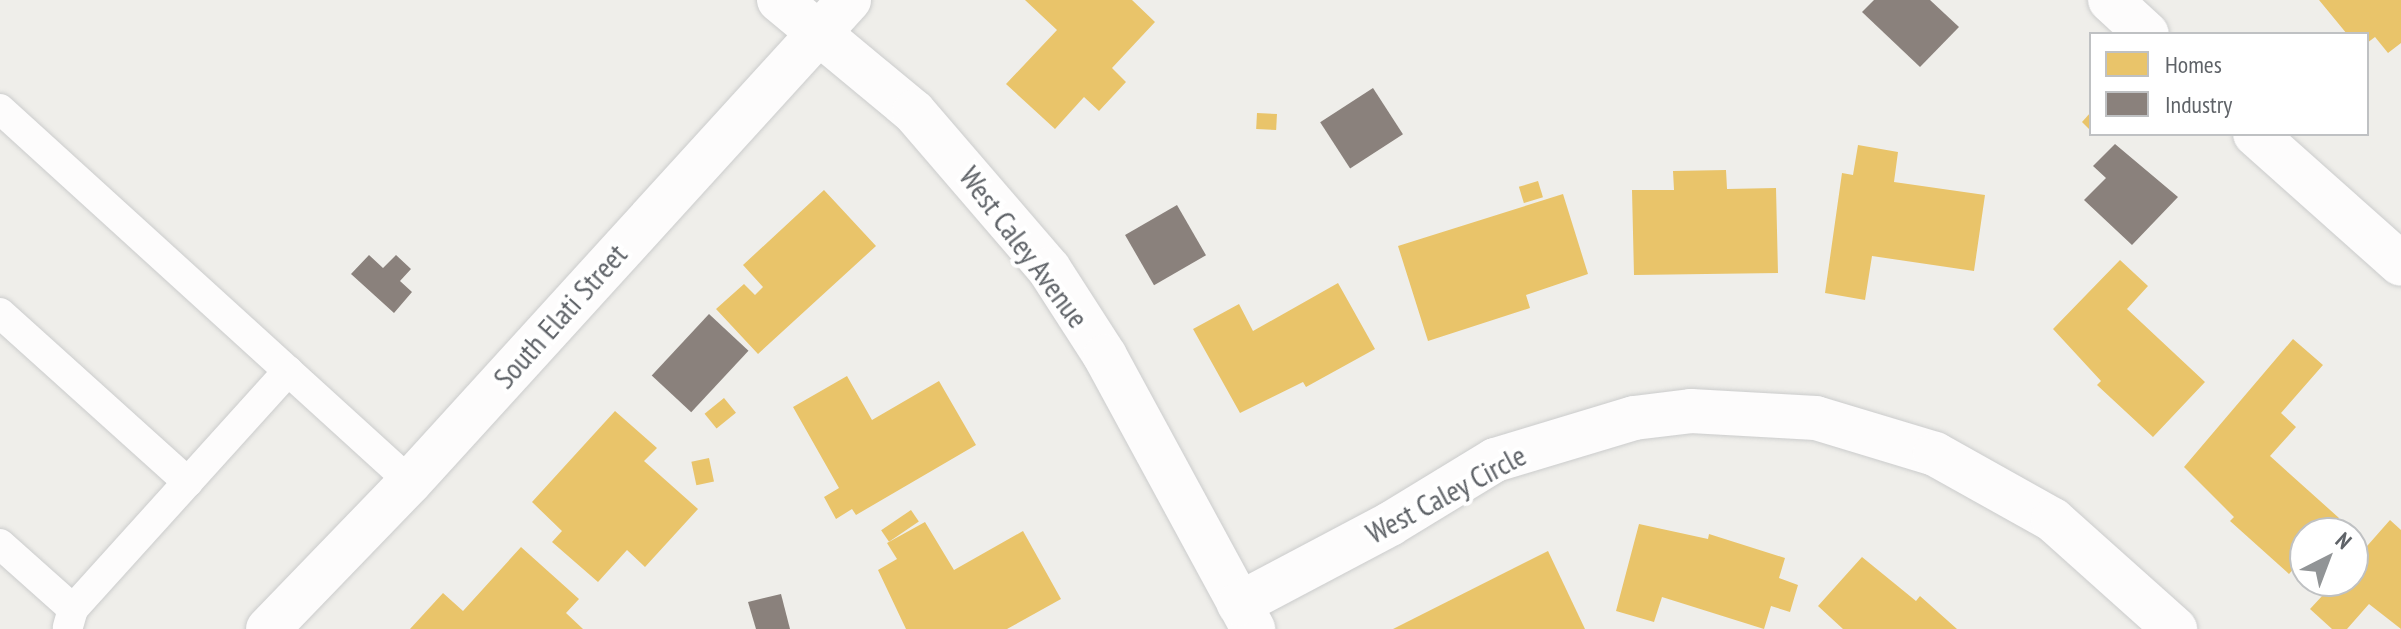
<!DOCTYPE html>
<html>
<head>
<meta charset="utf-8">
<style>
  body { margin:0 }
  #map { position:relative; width:2401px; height:629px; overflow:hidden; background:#efeeea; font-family:"PT Sans Narrow",sans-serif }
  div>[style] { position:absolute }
  .homes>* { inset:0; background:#e9c46a; transform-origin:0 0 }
  .industry>* { inset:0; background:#8a817c; transform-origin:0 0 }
  .roads { filter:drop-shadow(0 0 2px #cbcccc) drop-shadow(0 0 2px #cbcccc) }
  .lane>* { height:30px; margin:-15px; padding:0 15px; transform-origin:15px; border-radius:15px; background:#fdfcfc }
  .street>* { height:44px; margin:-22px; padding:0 22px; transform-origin:22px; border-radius:22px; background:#fdfcfc }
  span { translate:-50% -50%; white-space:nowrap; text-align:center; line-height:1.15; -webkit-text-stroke:8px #fff; paint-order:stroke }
  .street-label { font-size:30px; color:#5f6368 }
  .legend { position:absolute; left:2089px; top:32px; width:280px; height:104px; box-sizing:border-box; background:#fff; border:2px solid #bfc1c3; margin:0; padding:10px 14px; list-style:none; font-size:24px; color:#5f6368 }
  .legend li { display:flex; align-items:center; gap:16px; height:40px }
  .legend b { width:40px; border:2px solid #bfc1c3 }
  .north { position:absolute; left:2289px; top:517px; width:80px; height:80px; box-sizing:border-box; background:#fff; border:2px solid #bfc1c3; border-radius:50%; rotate:42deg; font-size:22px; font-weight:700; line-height:32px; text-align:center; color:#5f6368 }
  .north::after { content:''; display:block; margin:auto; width:28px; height:36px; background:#919496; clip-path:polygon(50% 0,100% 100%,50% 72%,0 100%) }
</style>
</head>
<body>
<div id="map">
  <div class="homes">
    <i style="clip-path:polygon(1025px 0,1132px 0,1155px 22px,1112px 68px,1126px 82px,1099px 111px,1084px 97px,1055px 129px,1006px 84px,1057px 30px)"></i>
    <i style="clip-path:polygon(2319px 0,2401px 0,2401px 43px,2388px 53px,2375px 37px,2367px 43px,2367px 34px,2347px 34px)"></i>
    <i style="clip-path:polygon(2091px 112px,2091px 131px,2082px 122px)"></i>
    <i style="left:1257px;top:113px;width:20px;height:16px;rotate:3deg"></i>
    <i style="clip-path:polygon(1858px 145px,1898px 152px,1894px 182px,1985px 195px,1974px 271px,1872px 256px,1865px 300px,1825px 293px,1842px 173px,1853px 175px)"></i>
    <i style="clip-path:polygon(1726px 170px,1727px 189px,1776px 188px,1778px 273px,1634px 275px,1632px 190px,1674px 190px,1673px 171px)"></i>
    <i style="left:1538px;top:181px;width:17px;height:20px;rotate:73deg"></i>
    <i style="clip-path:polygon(824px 190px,876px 246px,758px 354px,716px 309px,744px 284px,755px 295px,763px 287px,743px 265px)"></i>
    <i style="clip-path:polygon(1563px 194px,1588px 274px,1526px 295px,1530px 308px,1428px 341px,1398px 246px)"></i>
    <i style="clip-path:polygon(2120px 260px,2148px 286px,2127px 309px,2205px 382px,2153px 437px,2097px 385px,2101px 381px,2053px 329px)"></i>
    <i style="clip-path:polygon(1338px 283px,1375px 349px,1306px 387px,1303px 382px,1240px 413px,1193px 329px,1239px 304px,1253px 331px)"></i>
    <i style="clip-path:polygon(2293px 339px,2323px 365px,2281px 413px,2296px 427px,2270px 456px,2339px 518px,2326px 533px,2305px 533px,2305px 556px,2289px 574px,2230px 521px,2234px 517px,2184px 467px)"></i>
    <i style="clip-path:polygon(847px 376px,872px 420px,939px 381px,976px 445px,856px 515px,852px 509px,836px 519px,824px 497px,839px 488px,793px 407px)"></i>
    <i style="left:724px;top:398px;width:19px;height:25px;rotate:51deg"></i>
    <i style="clip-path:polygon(615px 411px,657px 448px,644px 461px,698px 509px,645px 567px,627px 550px,598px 582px,552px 542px,562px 531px,532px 502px)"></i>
    <i style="left:709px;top:458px;width:24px;height:18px;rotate:78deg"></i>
    <i style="left:911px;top:510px;width:14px;height:36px;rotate:56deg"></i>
    <i style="clip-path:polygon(2390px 520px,2401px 530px,2401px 629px,2369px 604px,2347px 629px,2332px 629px,2310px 609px,2336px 581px,2353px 581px,2353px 562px)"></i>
    <i style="clip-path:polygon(925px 522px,954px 570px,1023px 531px,1061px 599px,1007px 629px,906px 629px,878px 570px,897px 559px,887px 543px)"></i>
    <i style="clip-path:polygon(1639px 524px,1708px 539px,1709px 534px,1785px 558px,1779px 578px,1798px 585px,1790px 612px,1771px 606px,1764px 629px,1662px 597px,1654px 622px,1616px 611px)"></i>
    <i style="clip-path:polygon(521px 547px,579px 599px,566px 613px,583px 629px,410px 629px,443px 593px,463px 611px)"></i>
    <i style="clip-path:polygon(1548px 551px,1585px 629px,1393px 629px)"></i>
    <i style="clip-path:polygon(1862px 557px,1916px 601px,1920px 596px,1957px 629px,1843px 629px,1818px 606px)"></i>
  </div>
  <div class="industry">
    <i style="clip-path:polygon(1874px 0,1930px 0,1959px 27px,1920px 67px,1862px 12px)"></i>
    <i style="left:1373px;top:88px;width:55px;height:63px;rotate:57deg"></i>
    <i style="clip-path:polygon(2115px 144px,2178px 197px,2132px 245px,2084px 200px,2106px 178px,2093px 166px)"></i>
    <i style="left:1177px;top:205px;width:58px;height:60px;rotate:60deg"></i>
    <i style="clip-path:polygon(369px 255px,383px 268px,396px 255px,411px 269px,400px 281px,412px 292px,394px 313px,351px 274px)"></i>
    <i style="left:709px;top:314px;width:54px;height:84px;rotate:43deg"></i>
    <i style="clip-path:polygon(781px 594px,790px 629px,756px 629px,748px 602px)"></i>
  </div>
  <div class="roads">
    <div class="lane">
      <i style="left:0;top:109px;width:554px;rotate:42.29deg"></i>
      <i style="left:0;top:313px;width:253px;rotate:42deg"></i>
      <i style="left:0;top:544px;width:98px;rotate:41.7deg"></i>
      <i style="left:73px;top:609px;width:19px;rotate:106deg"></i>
      <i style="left:73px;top:609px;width:321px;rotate:-47.9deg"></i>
    </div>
    <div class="street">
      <i style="left:779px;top:0;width:175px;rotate:39.7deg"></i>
      <i style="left:914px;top:112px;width:207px;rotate:49.3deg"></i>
      <i style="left:1049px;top:269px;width:103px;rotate:57.2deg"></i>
      <i style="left:1105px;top:356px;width:311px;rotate:61.5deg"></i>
      <i style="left:2110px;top:0;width:50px;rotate:42.6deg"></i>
      <i style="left:2255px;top:134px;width:195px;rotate:41.7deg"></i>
      <i style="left:1239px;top:604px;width:171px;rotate:-27.9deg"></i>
      <i style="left:1390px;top:524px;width:123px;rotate:-31.4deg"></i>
      <i style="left:1495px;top:460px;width:145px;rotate:-16.8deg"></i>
      <i style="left:1634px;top:418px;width:57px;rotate:-7deg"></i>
      <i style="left:1691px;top:411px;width:125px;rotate:3.2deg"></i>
      <i style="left:1816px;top:418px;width:124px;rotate:16.8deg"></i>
      <i style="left:1935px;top:454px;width:135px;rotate:29.2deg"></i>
      <i style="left:2053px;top:520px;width:164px;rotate:41.8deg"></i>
      <i style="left:268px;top:629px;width:204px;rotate:-46deg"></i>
      <i style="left:410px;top:482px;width:652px;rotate:-47.67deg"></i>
    </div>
  </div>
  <div class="street-label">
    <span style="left:1024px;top:247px;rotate:53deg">West Caley Avenue</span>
    <span style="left:560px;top:316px;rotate:-48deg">South Elati Street</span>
    <span style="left:1446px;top:494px;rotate:-28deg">West Caley Circle</span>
  </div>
  <ul class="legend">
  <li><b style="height:22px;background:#e9c46a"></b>Homes</li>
  <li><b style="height:22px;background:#8a817c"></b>Industry</li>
  </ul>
  <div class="north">N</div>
</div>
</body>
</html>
